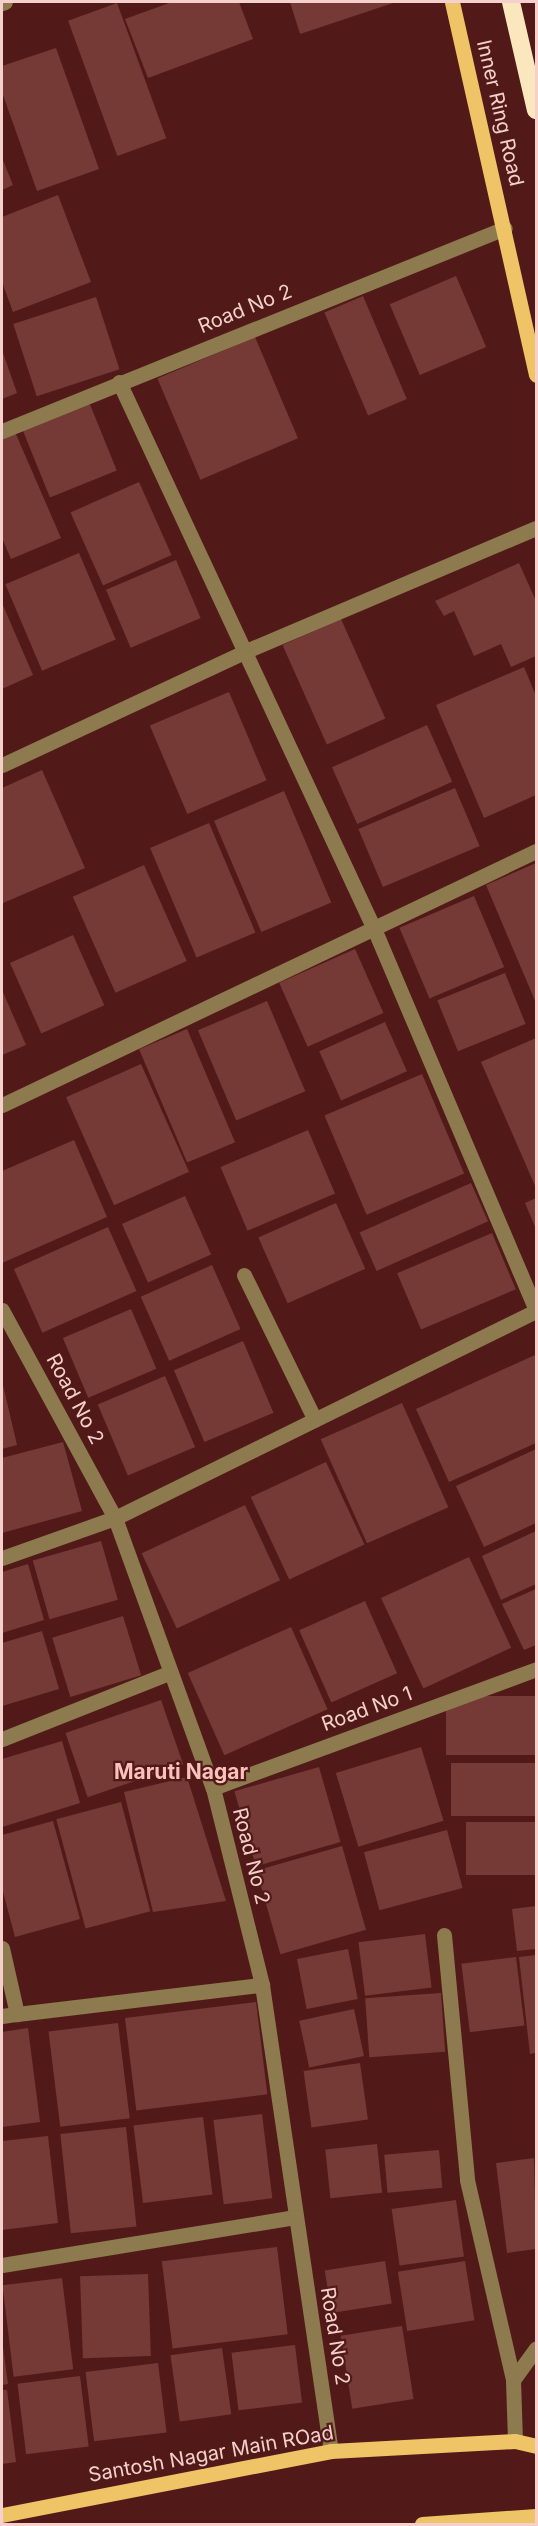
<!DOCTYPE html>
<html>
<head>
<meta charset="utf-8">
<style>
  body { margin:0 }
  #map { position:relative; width:538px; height:2526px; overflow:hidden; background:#511a18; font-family:Inter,sans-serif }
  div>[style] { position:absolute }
  .building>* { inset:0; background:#753a36; transform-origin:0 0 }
  .minor>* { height:15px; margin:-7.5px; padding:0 7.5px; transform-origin:7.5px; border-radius:7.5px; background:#8e7a4f }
  .major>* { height:15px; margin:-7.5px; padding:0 7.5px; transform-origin:7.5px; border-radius:7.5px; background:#eec466 }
  .highway>* { height:18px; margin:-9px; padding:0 9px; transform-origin:9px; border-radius:9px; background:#fae7be }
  span { translate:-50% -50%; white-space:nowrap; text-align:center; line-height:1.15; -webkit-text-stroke:4.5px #511a18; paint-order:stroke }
  .street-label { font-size:20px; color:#f5d0cc }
  .neighbourhood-label { font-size:21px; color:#fbc2bb; font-weight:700 }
  .frame { position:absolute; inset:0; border:3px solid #f5d0cc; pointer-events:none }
</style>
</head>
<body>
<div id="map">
  <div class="building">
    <i style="clip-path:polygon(172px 2px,239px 2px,253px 39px,148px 78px,125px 19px)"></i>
    <i style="clip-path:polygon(290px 2px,396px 2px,300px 34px)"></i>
    <i style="left:117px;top:3px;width:144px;height:52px;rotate:70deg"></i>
    <i style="clip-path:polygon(56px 48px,99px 169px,37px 191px,2px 92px,2px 66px)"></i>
    <i style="clip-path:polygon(2px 158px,13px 185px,2px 190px)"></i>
    <i style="clip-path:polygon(58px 195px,91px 282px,13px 312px,2px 282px,2px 217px)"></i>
    <i style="left:456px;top:276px;width:77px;height:72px;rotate:67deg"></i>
    <i style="left:363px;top:296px;width:112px;height:42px;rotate:67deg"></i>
    <i style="left:96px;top:297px;width:76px;height:87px;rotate:72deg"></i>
    <i style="left:255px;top:337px;width:110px;height:106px;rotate:67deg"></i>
    <i style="clip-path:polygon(2px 350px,17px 393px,2px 399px)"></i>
    <i style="left:89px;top:402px;width:74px;height:72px;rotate:68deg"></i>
    <i style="clip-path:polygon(15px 432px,61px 538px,11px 559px,2px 538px,2px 438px)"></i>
    <i style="left:139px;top:482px;width:80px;height:75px;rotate:66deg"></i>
    <i style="left:79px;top:553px;width:94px;height:80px;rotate:67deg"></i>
    <i style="left:176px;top:560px;width:63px;height:76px;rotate:67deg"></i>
    <i style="clip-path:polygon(519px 563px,536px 601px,536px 656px,511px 667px,501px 644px,474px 656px,454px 611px,444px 616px,435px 601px)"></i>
    <i style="clip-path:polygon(2px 603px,33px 675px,2px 689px)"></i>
    <i style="left:341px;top:619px;width:109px;height:64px;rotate:66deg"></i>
    <i style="clip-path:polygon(524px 667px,536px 696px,536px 795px,484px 818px,436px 705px)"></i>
    <i style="left:229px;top:692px;width:96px;height:86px;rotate:67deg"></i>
    <i style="left:427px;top:725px;width:62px;height:104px;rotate:66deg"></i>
    <i style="clip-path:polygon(42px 770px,85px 868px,3px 903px,2px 788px)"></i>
    <i style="left:455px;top:788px;width:63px;height:105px;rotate:67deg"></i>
    <i style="left:284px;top:791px;width:121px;height:76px;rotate:67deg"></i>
    <i style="left:209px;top:823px;width:119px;height:64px;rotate:67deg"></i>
    <i style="clip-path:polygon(536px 863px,536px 1003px,486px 885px)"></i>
    <i style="left:144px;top:865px;width:105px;height:78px;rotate:66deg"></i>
    <i style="left:474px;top:896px;width:77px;height:81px;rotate:67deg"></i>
    <i style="left:73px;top:935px;width:77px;height:69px;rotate:66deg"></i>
    <i style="left:355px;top:949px;width:70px;height:83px;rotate:66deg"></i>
    <i style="left:505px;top:973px;width:55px;height:73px;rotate:68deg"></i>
    <i style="clip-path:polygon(2px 990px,26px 1045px,2px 1055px)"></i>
    <i style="left:267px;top:1001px;width:98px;height:75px;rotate:67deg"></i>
    <i style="left:385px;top:1022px;width:54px;height:72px;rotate:66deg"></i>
    <i style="left:187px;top:1029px;width:123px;height:52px;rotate:67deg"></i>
    <i style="clip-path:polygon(536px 1038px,536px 1188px,481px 1062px)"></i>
    <i style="left:141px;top:1064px;width:118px;height:82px;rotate:66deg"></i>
    <i style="left:422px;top:1074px;width:108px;height:106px;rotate:67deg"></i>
    <i style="left:308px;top:1130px;width:69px;height:95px;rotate:67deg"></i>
    <i style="clip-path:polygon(74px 1140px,107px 1217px,2px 1263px,2px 1171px)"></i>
    <i style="left:471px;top:1183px;width:42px;height:122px;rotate:66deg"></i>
    <i style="left:185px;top:1196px;width:64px;height:69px;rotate:66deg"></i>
    <i style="clip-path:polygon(536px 1198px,536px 1229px,525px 1203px)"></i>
    <i style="left:336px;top:1203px;width:72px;height:85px;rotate:66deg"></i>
    <i style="left:108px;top:1227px;width:70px;height:103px;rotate:66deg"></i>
    <i style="left:492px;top:1233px;width:61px;height:103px;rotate:67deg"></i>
    <i style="left:212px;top:1265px;width:70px;height:78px;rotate:66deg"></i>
    <i style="left:131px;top:1309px;width:65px;height:74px;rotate:67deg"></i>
    <i style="left:243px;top:1341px;width:78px;height:75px;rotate:67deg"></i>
    <i style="clip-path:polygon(535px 1355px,536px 1443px,449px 1482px,416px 1409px)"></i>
    <i style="left:165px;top:1376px;width:77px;height:73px;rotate:67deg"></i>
    <i style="clip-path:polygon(2px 1381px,17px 1445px,2px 1449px)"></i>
    <i style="left:402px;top:1403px;width:114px;height:89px;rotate:66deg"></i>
    <i style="clip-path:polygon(63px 1442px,82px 1511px,2px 1533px,2px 1458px)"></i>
    <i style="clip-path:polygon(536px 1449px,536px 1523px,484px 1547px,456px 1486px)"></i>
    <i style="left:326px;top:1462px;width:91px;height:83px;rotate:65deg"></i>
    <i style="left:245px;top:1505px;width:83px;height:114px;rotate:65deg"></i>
    <i style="clip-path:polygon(536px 1531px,536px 1584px,501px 1600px,482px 1556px)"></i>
    <i style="left:101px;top:1541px;width:61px;height:71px;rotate:74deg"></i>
    <i style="left:469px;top:1557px;width:100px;height:97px;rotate:65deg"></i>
    <i style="clip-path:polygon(28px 1564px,44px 1620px,2px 1633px,2px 1572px)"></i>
    <i style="clip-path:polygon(536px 1589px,536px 1645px,524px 1650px,502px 1604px)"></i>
    <i style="left:365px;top:1601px;width:79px;height:72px;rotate:66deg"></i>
    <i style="left:123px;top:1616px;width:62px;height:74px;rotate:73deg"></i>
    <i style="left:291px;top:1627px;width:90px;height:113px;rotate:66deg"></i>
    <i style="clip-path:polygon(42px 1631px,59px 1689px,2px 1706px,2px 1643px)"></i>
    <i style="left:536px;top:1696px;width:59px;height:90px;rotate:90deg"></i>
    <i style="left:161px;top:1700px;width:68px;height:101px;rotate:71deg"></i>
    <i style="clip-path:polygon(62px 1741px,80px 1803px,2px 1827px,2px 1759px)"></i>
    <i style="left:421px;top:1747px;width:77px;height:89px;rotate:73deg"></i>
    <i style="left:536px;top:1763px;width:53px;height:85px;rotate:90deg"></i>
    <i style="left:319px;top:1767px;width:78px;height:88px;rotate:74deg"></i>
    <i style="clip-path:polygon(187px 1777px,226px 1901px,153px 1912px,124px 1792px)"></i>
    <i style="left:121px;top:1802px;width:113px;height:67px;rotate:75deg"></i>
    <i style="clip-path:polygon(53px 1821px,80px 1919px,15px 1937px,2px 1888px,2px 1835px)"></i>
    <i style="left:536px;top:1822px;width:53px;height:70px;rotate:90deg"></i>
    <i style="left:447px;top:1830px;width:60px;height:86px;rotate:75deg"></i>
    <i style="left:342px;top:1846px;width:87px;height:89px;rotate:74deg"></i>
    <i style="clip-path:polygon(536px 1906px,536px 1949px,517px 1951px,512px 1909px)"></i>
    <i style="left:425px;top:1934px;width:54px;height:67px;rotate:83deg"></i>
    <i style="left:348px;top:1949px;width:51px;height:52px;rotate:79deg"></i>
    <i style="clip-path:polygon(536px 1955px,536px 2053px,530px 2054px,519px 1957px)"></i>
    <i style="left:516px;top:1957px;width:69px;height:55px;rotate:83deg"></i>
    <i style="left:441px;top:1993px;width:59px;height:76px;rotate:86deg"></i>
    <i style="left:256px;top:2002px;width:93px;height:132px;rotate:83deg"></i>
    <i style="left:354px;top:2009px;width:48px;height:56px;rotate:78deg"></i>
    <i style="left:118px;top:2023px;width:96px;height:70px;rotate:83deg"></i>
    <i style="clip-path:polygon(28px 2028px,40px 2122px,2px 2127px,2px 2032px)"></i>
    <i style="left:360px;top:2063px;width:57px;height:57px;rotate:82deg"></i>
    <i style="left:262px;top:2114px;width:85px;height:49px;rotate:83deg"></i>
    <i style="left:203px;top:2117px;width:78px;height:70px;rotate:83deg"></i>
    <i style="left:126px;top:2127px;width:100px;height:66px;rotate:84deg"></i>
    <i style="clip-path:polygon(48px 2136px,58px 2223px,2px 2230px,2px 2141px)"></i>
    <i style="left:377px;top:2144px;width:49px;height:52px;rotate:84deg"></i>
    <i style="left:439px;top:2150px;width:38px;height:55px;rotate:85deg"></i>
    <i style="clip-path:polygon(534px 2158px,536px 2249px,507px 2253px,496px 2163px)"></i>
    <i style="left:456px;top:2200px;width:57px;height:65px;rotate:82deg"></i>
    <i style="left:277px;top:2247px;width:88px;height:116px;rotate:83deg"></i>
    <i style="left:385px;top:2261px;width:43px;height:61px;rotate:81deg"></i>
    <i style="left:465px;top:2261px;width:60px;height:68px;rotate:81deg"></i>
    <i style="left:148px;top:2274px;width:82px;height:68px;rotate:88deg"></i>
    <i style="left:62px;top:2278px;width:92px;height:60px;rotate:83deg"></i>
    <i style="left:402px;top:2326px;width:74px;height:62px;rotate:81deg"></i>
    <i style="clip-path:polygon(2px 2340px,8px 2384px,2px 2385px)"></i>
    <i style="left:295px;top:2345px;width:58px;height:64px;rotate:83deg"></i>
    <i style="left:222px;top:2348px;width:67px;height:52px;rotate:82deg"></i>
    <i style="left:158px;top:2363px;width:70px;height:73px;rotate:83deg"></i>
    <i style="left:80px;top:2376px;width:71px;height:63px;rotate:83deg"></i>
    <i style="clip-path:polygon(2px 2390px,7px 2390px,16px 2462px,2px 2464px)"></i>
  </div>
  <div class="minor">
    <i style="left:2px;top:3px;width:3px;rotate:-18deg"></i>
    <i style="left:119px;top:382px;width:606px;rotate:65deg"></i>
    <i style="left:375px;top:931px;width:413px;rotate:67deg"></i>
    <i style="left:2px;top:431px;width:542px;rotate:-21.98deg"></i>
    <i style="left:2px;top:765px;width:269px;rotate:-25deg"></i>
    <i style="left:246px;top:651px;width:315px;rotate:-23deg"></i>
    <i style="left:2px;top:1105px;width:591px;rotate:-25.44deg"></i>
    <i style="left:244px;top:1275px;width:161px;rotate:63.9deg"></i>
    <i style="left:2px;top:1310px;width:237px;rotate:61.5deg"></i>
    <i style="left:115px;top:1518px;width:287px;rotate:70.1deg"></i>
    <i style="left:213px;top:1788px;width:203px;rotate:76deg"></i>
    <i style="left:262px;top:1985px;width:471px;rotate:81.6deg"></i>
    <i style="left:2px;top:1558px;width:120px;rotate:-19.5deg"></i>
    <i style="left:115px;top:1518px;width:469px;rotate:-26.2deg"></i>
    <i style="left:2px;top:1739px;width:180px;rotate:-21.6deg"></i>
    <i style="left:213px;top:1788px;width:344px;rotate:-20.2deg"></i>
    <i style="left:444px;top:1935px;width:246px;rotate:84.6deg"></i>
    <i style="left:467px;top:2180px;width:205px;rotate:77deg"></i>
    <i style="left:513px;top:2380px;width:61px;rotate:88.1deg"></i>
    <i style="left:2px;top:1948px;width:68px;rotate:77.2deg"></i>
    <i style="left:17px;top:2014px;width:247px;rotate:-6.8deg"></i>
    <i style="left:2px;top:2016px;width:15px;rotate:-8deg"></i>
    <i style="left:2px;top:2265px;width:297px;rotate:-9.3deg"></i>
    <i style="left:513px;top:2380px;width:39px;rotate:-54deg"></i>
  </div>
  <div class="major">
    <i style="left:452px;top:2px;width:382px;rotate:77.3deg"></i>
    <i style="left:2px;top:2515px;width:335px;rotate:-11deg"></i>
    <i style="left:331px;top:2451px;width:184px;rotate:-3.1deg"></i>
    <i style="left:515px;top:2441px;width:22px;rotate:13deg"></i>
    <i style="left:422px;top:2524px;width:114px;rotate:-4deg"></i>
  </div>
  <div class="highway">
    <i style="left:511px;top:2px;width:111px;rotate:77deg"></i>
  </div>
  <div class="street-label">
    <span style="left:500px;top:113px;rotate:77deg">Inner Ring Road</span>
    <span style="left:245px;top:309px;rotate:-22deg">Road No 2</span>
    <span style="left:75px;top:1399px;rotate:62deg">Road No 2</span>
    <span style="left:367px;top:1709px;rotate:-20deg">Road No 1</span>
    <span style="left:251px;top:1856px;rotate:76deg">Road No 2</span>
    <span style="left:335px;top:2336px;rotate:81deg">Road No 2</span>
    <span style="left:211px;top:2454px;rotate:-10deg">Santosh Nagar Main ROad</span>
  </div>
  <div class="neighbourhood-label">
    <span style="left:181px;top:1772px">Maruti Nagar</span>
  </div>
  <div class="frame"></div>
</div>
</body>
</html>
